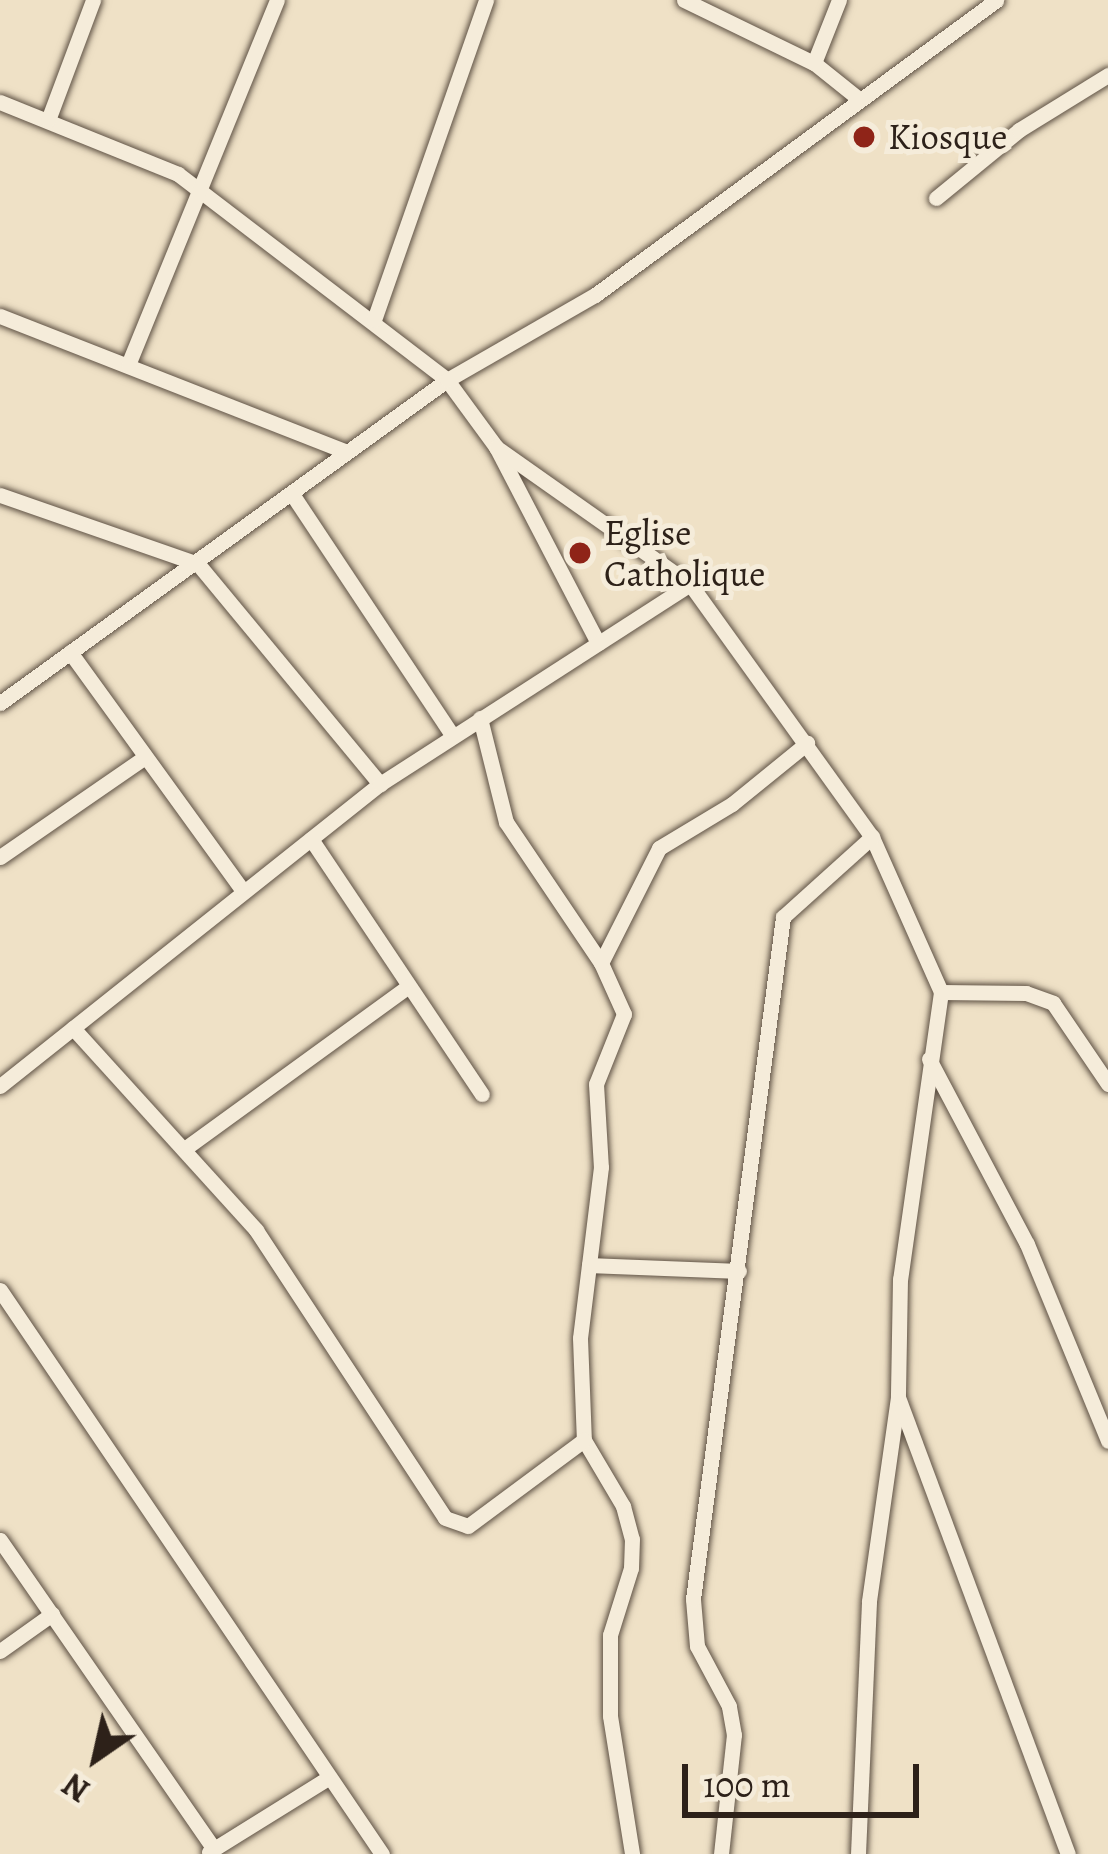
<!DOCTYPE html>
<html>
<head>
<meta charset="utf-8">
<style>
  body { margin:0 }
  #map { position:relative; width:1108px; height:1854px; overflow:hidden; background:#efe1c6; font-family:Alegreya,serif }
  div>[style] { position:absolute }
  .roads { filter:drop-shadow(0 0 3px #5e5144) drop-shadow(0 0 3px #5e5144) }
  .minor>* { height:15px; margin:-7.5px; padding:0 7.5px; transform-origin:7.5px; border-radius:7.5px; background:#f5ecda }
  .dots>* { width:33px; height:33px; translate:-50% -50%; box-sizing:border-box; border:6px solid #f5ecda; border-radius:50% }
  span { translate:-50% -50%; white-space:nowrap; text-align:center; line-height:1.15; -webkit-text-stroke:10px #f5ecda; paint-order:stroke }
  .poi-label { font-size:36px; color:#2d2119 }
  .left { translate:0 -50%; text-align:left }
  .north { position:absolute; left:36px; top:1698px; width:120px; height:120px; -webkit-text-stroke:9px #f5ecda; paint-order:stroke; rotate:214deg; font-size:33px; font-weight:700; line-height:48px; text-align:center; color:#2d2119 }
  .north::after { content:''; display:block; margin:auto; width:42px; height:54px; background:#2d2119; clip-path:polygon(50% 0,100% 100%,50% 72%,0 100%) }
  .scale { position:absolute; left:682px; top:1764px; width:237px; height:54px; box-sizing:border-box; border:6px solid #2d2119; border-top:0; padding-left:15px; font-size:36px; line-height:42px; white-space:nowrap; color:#2d2119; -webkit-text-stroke:9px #f5ecda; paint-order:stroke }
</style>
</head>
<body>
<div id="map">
  <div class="roads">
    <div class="minor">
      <i style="left:684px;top:0;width:144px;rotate:25.9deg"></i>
      <i style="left:814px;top:63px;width:58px;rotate:38.7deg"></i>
      <i style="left:814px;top:63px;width:68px;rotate:-68.4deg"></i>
      <i style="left:0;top:102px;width:192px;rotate:22deg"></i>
      <i style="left:178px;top:174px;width:339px;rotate:37.4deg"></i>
      <i style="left:447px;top:380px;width:83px;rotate:53.8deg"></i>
      <i style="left:496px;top:447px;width:221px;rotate:62.5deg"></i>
      <i style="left:48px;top:120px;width:128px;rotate:-69.4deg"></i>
      <i style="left:936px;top:198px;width:107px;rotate:-39.3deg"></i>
      <i style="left:1019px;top:130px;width:105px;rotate:-31.7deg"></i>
      <i style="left:0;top:316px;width:370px;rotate:21.4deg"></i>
      <i style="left:374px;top:320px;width:339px;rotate:-70.7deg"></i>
      <i style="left:128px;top:365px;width:394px;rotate:-67.8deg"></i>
      <i style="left:292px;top:494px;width:287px;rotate:56.4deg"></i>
      <i style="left:0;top:495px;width:210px;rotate:19.2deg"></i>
      <i style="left:198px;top:564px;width:286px;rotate:50.4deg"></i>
      <i style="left:690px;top:584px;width:312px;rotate:54.3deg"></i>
      <i style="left:872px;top:837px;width:170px;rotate:66deg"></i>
      <i style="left:941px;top:992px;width:290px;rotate:98.1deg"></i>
      <i style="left:900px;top:1279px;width:118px;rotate:91deg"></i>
      <i style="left:898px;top:1397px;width:207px;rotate:98.1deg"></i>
      <i style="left:869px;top:1602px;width:252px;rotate:92.5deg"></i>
      <i style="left:70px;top:652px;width:294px;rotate:54.1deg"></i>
      <i style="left:0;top:703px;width:551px;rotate:-35.85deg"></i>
      <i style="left:447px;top:380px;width:171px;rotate:-29.9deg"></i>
      <i style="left:595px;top:295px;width:498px;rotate:-36.3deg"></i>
      <i style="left:480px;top:718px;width:107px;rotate:76deg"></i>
      <i style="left:506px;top:822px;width:170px;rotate:56deg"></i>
      <i style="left:601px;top:963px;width:56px;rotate:65.7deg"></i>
      <i style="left:624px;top:1014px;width:75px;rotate:111.8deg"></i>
      <i style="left:596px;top:1084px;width:83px;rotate:86.6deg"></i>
      <i style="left:601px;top:1167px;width:172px;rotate:97deg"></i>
      <i style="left:580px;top:1338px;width:102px;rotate:87.8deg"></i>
      <i style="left:584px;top:1440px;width:77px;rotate:59.4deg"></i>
      <i style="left:623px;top:1506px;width:34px;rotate:75deg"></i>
      <i style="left:632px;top:1539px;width:29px;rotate:92deg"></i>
      <i style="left:631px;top:1568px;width:70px;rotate:107.4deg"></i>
      <i style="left:610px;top:1635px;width:81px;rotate:90deg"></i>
      <i style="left:610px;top:1716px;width:140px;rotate:80.9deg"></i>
      <i style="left:311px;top:839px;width:307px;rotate:56.2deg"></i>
      <i style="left:0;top:857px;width:176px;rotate:-34.6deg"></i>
      <i style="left:601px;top:963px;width:129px;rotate:-63.2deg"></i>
      <i style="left:659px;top:848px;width:85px;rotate:-31.1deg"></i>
      <i style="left:732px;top:804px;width:97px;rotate:-39.1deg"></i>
      <i style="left:941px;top:992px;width:85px;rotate:0.7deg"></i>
      <i style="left:1026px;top:993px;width:29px;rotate:20deg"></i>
      <i style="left:1053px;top:1003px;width:98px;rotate:55.8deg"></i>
      <i style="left:73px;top:1028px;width:273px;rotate:47.8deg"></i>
      <i style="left:256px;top:1230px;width:344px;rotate:56.7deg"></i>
      <i style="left:445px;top:1518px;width:24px;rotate:19deg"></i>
      <i style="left:468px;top:1526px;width:144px;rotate:-36.6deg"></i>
      <i style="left:929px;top:1059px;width:209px;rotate:62.1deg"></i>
      <i style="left:1027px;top:1244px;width:213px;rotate:67.6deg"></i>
      <i style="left:0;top:1086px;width:485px;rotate:-38.5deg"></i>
      <i style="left:380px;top:784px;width:369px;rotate:-32.8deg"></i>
      <i style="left:690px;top:584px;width:237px;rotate:-144.8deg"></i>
      <i style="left:187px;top:1147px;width:274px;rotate:-36deg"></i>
      <i style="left:589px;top:1265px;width:150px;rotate:2.3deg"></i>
      <i style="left:0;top:1290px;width:681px;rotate:55.89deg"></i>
      <i style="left:899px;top:1400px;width:484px;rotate:69.6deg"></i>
      <i style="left:0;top:1540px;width:376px;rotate:55.3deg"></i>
      <i style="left:0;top:1651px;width:64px;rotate:-35.4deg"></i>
      <i style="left:209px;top:1852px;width:140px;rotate:-31.9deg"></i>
      <i style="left:721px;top:1854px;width:120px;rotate:-83.8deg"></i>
      <i style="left:734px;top:1735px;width:29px;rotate:-100deg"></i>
      <i style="left:729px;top:1706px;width:68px;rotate:-118.1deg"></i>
      <i style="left:697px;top:1646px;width:47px;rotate:-94.9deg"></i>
      <i style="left:693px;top:1599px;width:688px;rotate:-82.48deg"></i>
      <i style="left:783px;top:917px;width:120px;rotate:-42deg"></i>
    </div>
  </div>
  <div class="dots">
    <i style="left:864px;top:137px;background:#8f2418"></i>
    <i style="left:580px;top:553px;background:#8f2418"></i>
  </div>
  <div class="poi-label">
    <span class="left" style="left:888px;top:137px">Kiosque</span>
    <span class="left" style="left:604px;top:553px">Eglise<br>Catholique</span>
  </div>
  <div class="north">N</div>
  <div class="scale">100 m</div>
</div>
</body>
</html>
